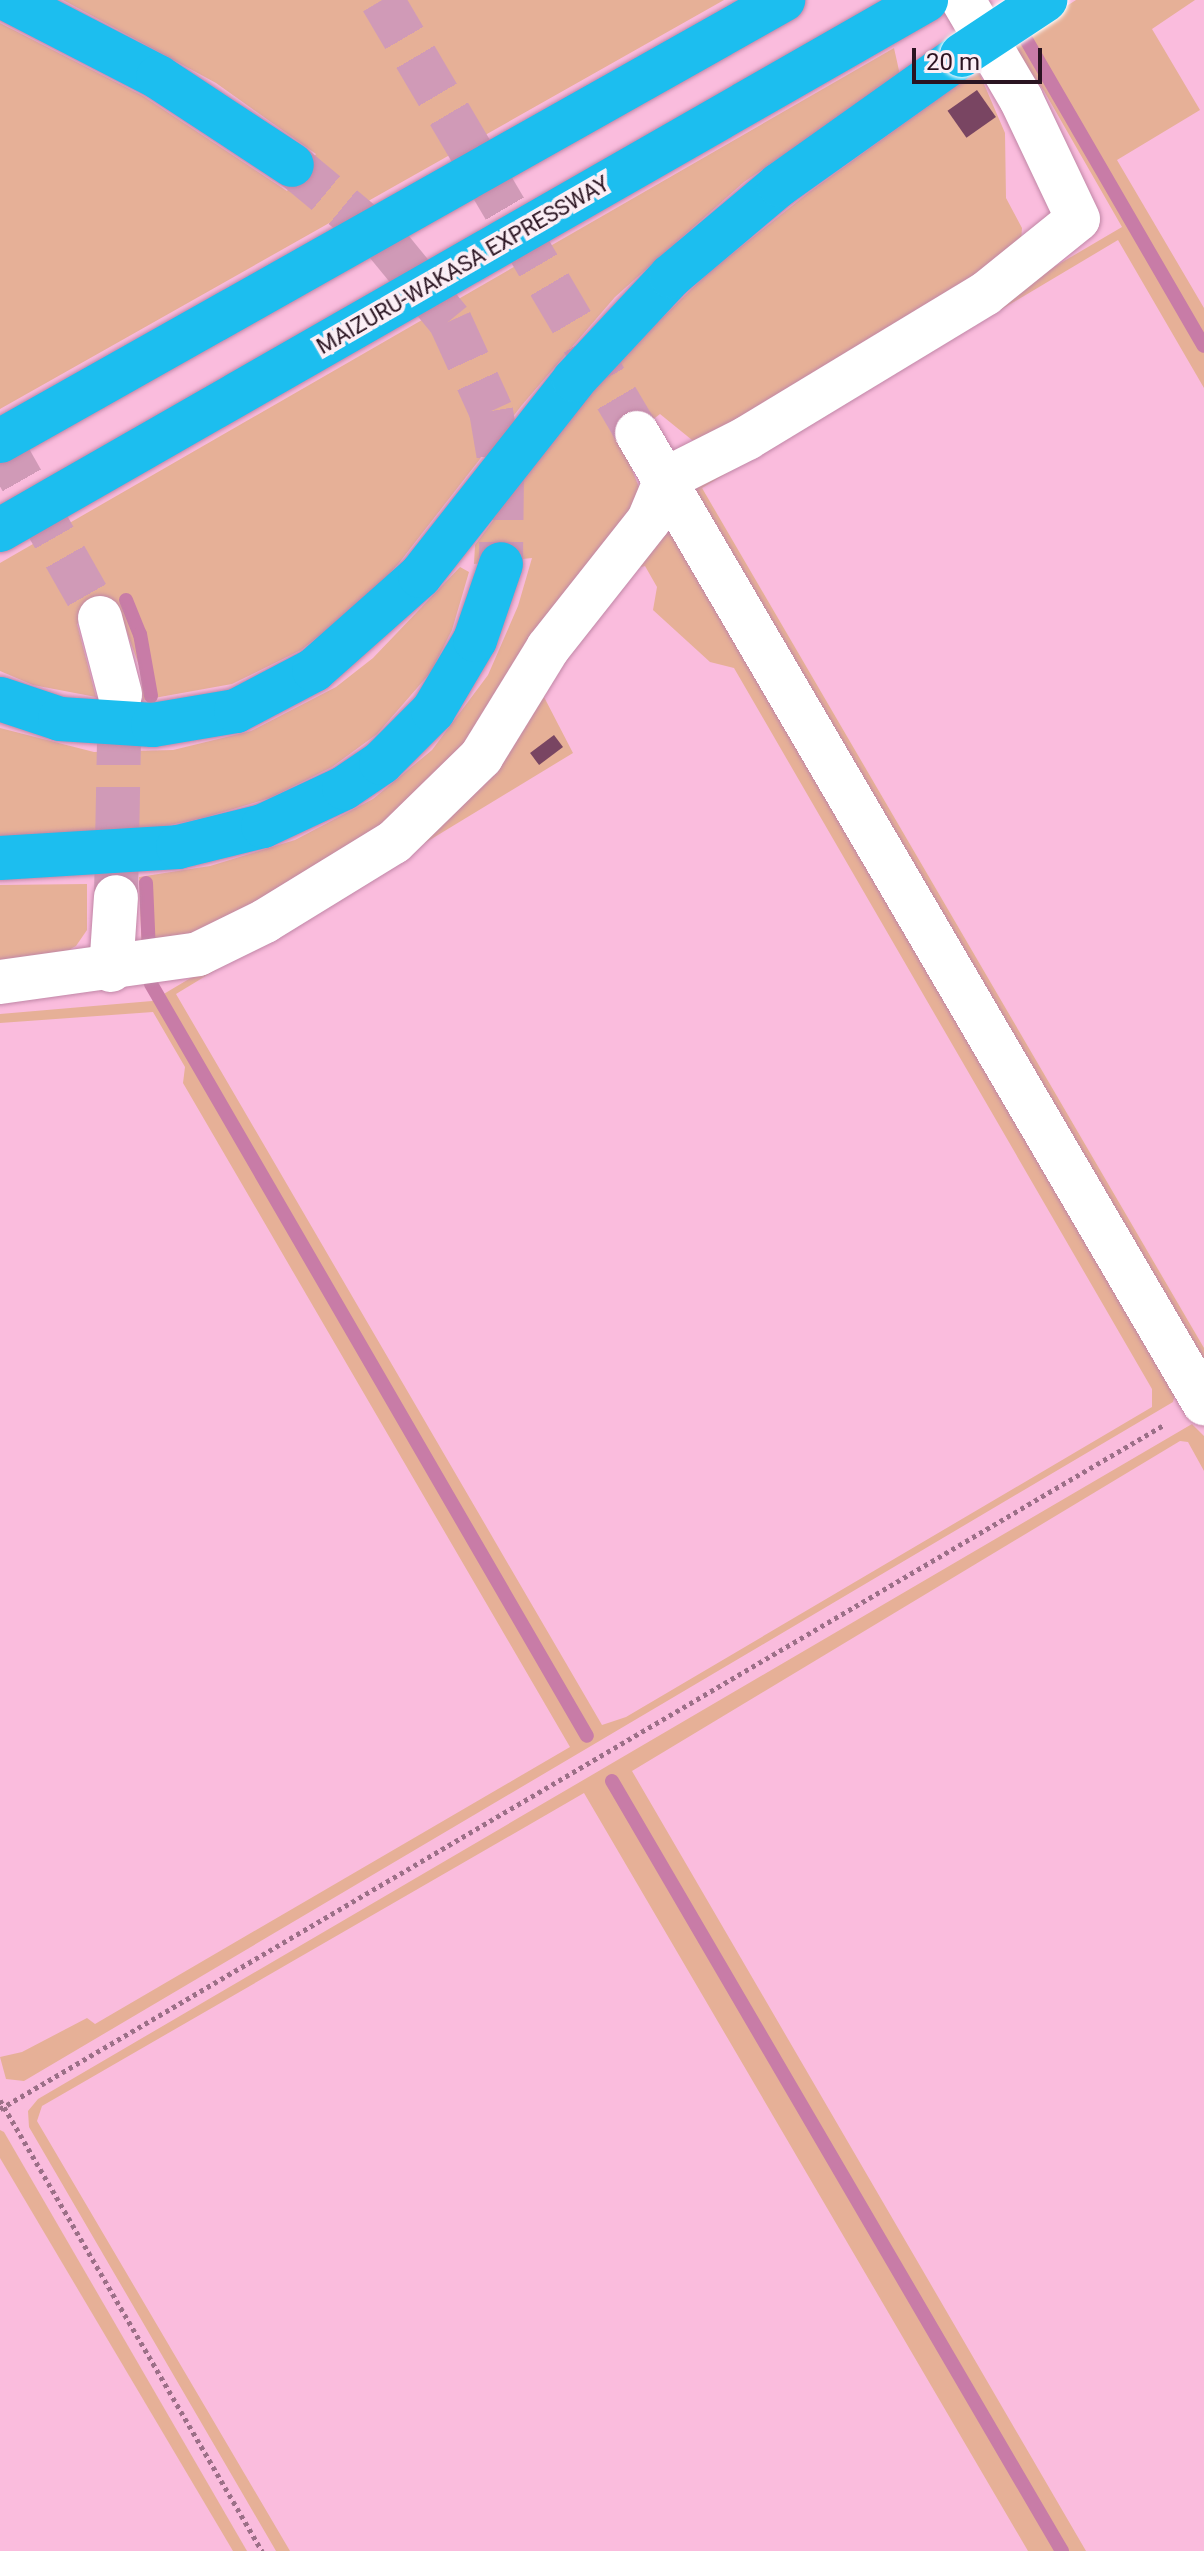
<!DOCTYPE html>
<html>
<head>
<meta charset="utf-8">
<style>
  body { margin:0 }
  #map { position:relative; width:1204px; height:2551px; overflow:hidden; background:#fabcdd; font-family:Roboto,sans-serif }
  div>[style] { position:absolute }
  .green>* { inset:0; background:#e6b097 }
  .stream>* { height:14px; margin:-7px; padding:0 7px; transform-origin:7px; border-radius:7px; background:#c87ca7 }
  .building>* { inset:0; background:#794562; transform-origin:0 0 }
  .minor-tunnel>* { height:44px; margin-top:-22px; transform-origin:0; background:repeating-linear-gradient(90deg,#d09ab7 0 44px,transparent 0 66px) }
  .highway-tunnel>* { height:44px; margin-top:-22px; transform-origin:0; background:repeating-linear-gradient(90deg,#d09ab7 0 44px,transparent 0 66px) }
  .path>* { height:5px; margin-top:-2.5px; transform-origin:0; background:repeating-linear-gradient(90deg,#9b6f87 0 4px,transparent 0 8px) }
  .roads { filter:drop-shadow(0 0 2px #c086a6) drop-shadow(0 0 2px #c086a6) }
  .minor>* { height:44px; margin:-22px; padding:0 22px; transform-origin:22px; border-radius:22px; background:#fff }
  .highway>* { height:44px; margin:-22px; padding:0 22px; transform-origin:22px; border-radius:22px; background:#1cbeef }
  .bridges { filter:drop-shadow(0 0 2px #fff) drop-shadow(0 0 2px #fff) }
  .highway-bridge>* { height:44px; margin:-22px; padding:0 22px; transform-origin:22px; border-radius:22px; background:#1cbeef }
  span { translate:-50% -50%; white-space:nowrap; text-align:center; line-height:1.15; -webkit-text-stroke:8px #fbeef5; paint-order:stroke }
  .street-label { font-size:22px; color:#2a1421 }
  .scale { position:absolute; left:912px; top:48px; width:130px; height:36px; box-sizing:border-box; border:4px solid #2a1421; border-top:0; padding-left:10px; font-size:24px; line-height:28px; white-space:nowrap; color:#2a1421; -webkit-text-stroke:6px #fbeef5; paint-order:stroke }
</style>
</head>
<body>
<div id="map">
  <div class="green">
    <i style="clip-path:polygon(63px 0,724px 0,0 409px,0 23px,143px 96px,287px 191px,316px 154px,216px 83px)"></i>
    <i style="clip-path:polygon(1076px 0,1195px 0,1152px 29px,1200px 110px,1117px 160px,1204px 308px,1204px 388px,1118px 240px,702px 488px,1204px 1348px,1204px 1368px,692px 487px,698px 476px,1122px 227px,1044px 91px,1009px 43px)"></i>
    <i style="clip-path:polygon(894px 48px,900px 75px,744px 182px,615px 297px,522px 405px,399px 563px,366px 599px,301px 650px,232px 684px,143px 700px,141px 671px,116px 602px,77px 624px,96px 697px,33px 685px,0 671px,0 563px)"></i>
    <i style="clip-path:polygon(978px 70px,1005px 133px,1006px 198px,1022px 228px,1021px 242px,975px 283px,711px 440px,692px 440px,660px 414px,622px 444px,642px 495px,440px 791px,262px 913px,142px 955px,139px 877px,210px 866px,295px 840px,373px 799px,432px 750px,488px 675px,518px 606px,532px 558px,474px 564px,475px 545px,560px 431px,614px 365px,707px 274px,808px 193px)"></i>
    <i style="clip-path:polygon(evenodd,668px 524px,1176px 1391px,1173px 1402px,24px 2081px,6px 2079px,0 2057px,22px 2052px,87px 2018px,95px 2024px,570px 1747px,183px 1083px,185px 1067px,153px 1012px,0 1023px,0 1014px,152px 1001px,370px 871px,668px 524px,645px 566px,657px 587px,653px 610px,710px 662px,734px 668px,1152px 1389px,1152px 1407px,626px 1717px,602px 1725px,176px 994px,573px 753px,544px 697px,560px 659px,634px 569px,645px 566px)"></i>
    <i style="clip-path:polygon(460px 567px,469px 572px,452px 630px,431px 672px,377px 734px,332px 767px,270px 798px,203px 818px,146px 830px,0 838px,0 728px,94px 752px,173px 750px,251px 731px,336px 687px,373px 658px)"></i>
    <i style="clip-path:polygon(87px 884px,87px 930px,76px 946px,54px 958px,0 961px,0 885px)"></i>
    <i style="clip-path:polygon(1192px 1424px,1204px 1436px,1204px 1471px,1188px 1442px,1180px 1441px,632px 1771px,1086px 2551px,1028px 2551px,584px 1793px,42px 2106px,37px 2121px,290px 2551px,276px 2551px,29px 2127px,28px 2111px,38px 2099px)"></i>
    <i style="clip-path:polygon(0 2130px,4px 2132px,247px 2551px,233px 2551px,0 2158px)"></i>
  </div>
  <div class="stream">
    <i style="left:1024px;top:36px;width:358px;rotate:59.9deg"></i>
    <i style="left:126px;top:600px;width:37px;rotate:68deg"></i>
    <i style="left:140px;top:634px;width:63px;rotate:79.9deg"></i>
    <i style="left:146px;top:883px;width:69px;rotate:87.5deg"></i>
    <i style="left:151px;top:984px;width:869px;rotate:59.9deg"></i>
    <i style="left:612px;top:1781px;width:892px;rotate:59.7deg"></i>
  </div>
  <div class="building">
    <i style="left:977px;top:90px;width:33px;height:36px;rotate:55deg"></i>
    <i style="left:554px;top:735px;width:15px;height:30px;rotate:53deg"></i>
  </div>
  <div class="minor-tunnel">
    <i style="left:382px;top:0;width:503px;rotate:59.51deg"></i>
    <i style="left:0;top:442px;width:202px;rotate:60.4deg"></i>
    <i style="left:116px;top:897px;width:203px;rotate:-88.9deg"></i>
  </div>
  <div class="highway-tunnel">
    <i style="left:292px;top:165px;width:124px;rotate:39.7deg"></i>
    <i style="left:387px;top:244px;width:99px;rotate:50.7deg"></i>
    <i style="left:450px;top:321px;width:99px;rotate:65.5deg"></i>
    <i style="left:491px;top:411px;width:66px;rotate:80.4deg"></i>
    <i style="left:502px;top:476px;width:88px;rotate:90.7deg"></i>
  </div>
  <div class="path">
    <i style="left:0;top:2100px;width:522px;rotate:59.85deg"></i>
    <i style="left:0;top:2109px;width:1351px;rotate:-30.45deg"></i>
  </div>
  <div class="roads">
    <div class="minor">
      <i style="left:637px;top:433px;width:1124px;rotate:59.69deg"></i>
      <i style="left:100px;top:618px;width:79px;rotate:75.3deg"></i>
      <i style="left:111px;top:970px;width:73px;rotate:-86.1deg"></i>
      <i style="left:0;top:982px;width:200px;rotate:-8deg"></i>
      <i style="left:198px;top:954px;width:75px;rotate:-26.2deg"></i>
      <i style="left:265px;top:921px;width:151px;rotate:-31.5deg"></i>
      <i style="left:394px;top:842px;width:122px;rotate:-44.3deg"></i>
      <i style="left:481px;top:757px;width:128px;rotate:-58.4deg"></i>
      <i style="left:548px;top:648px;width:163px;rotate:-51.7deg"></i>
      <i style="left:649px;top:520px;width:44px;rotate:-67.5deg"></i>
      <i style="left:666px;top:479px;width:91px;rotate:-26.8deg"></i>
      <i style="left:747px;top:438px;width:278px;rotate:-31.2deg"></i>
      <i style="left:985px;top:294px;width:119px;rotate:-38.9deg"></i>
      <i style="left:1078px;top:219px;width:133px;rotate:-115.4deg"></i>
      <i style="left:1021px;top:99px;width:115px;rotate:-120.4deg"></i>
    </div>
    <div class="highway">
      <i style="left:9px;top:0;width:168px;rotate:27.3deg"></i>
      <i style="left:158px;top:77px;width:160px;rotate:33.3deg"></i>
      <i style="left:0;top:441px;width:899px;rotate:-29.39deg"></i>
      <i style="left:0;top:530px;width:1067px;rotate:-29.78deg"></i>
      <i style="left:0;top:699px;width:63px;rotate:18.4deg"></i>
      <i style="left:60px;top:719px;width:93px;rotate:3.7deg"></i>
      <i style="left:153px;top:725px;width:84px;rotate:-9.6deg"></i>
      <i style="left:236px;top:711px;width:88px;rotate:-27.7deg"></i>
      <i style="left:314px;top:670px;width:142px;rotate:-41.6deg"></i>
      <i style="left:420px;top:576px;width:249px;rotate:-51.8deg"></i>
      <i style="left:574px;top:380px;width:142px;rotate:-47deg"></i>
      <i style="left:671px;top:276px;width:141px;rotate:-40.1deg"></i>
      <i style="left:779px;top:185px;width:224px;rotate:-35.4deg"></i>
      <i style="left:0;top:858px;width:178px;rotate:-3.5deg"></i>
      <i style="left:178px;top:847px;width:88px;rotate:-13.9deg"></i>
      <i style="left:263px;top:826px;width:89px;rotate:-25.1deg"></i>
      <i style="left:344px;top:788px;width:45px;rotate:-34deg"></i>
      <i style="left:381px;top:763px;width:74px;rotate:-45deg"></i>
      <i style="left:433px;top:711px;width:82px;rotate:-59.4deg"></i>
      <i style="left:475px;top:640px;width:80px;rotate:-71.1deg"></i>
    </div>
  </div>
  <div class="bridges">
    <div class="highway-bridge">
      <i style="left:962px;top:55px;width:100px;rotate:-33.5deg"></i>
    </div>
  </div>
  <div class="street-label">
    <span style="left:463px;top:265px;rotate:-30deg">MAIZURU-WAKASA EXPRESSWAY</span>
  </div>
  <div class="scale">20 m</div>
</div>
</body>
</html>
